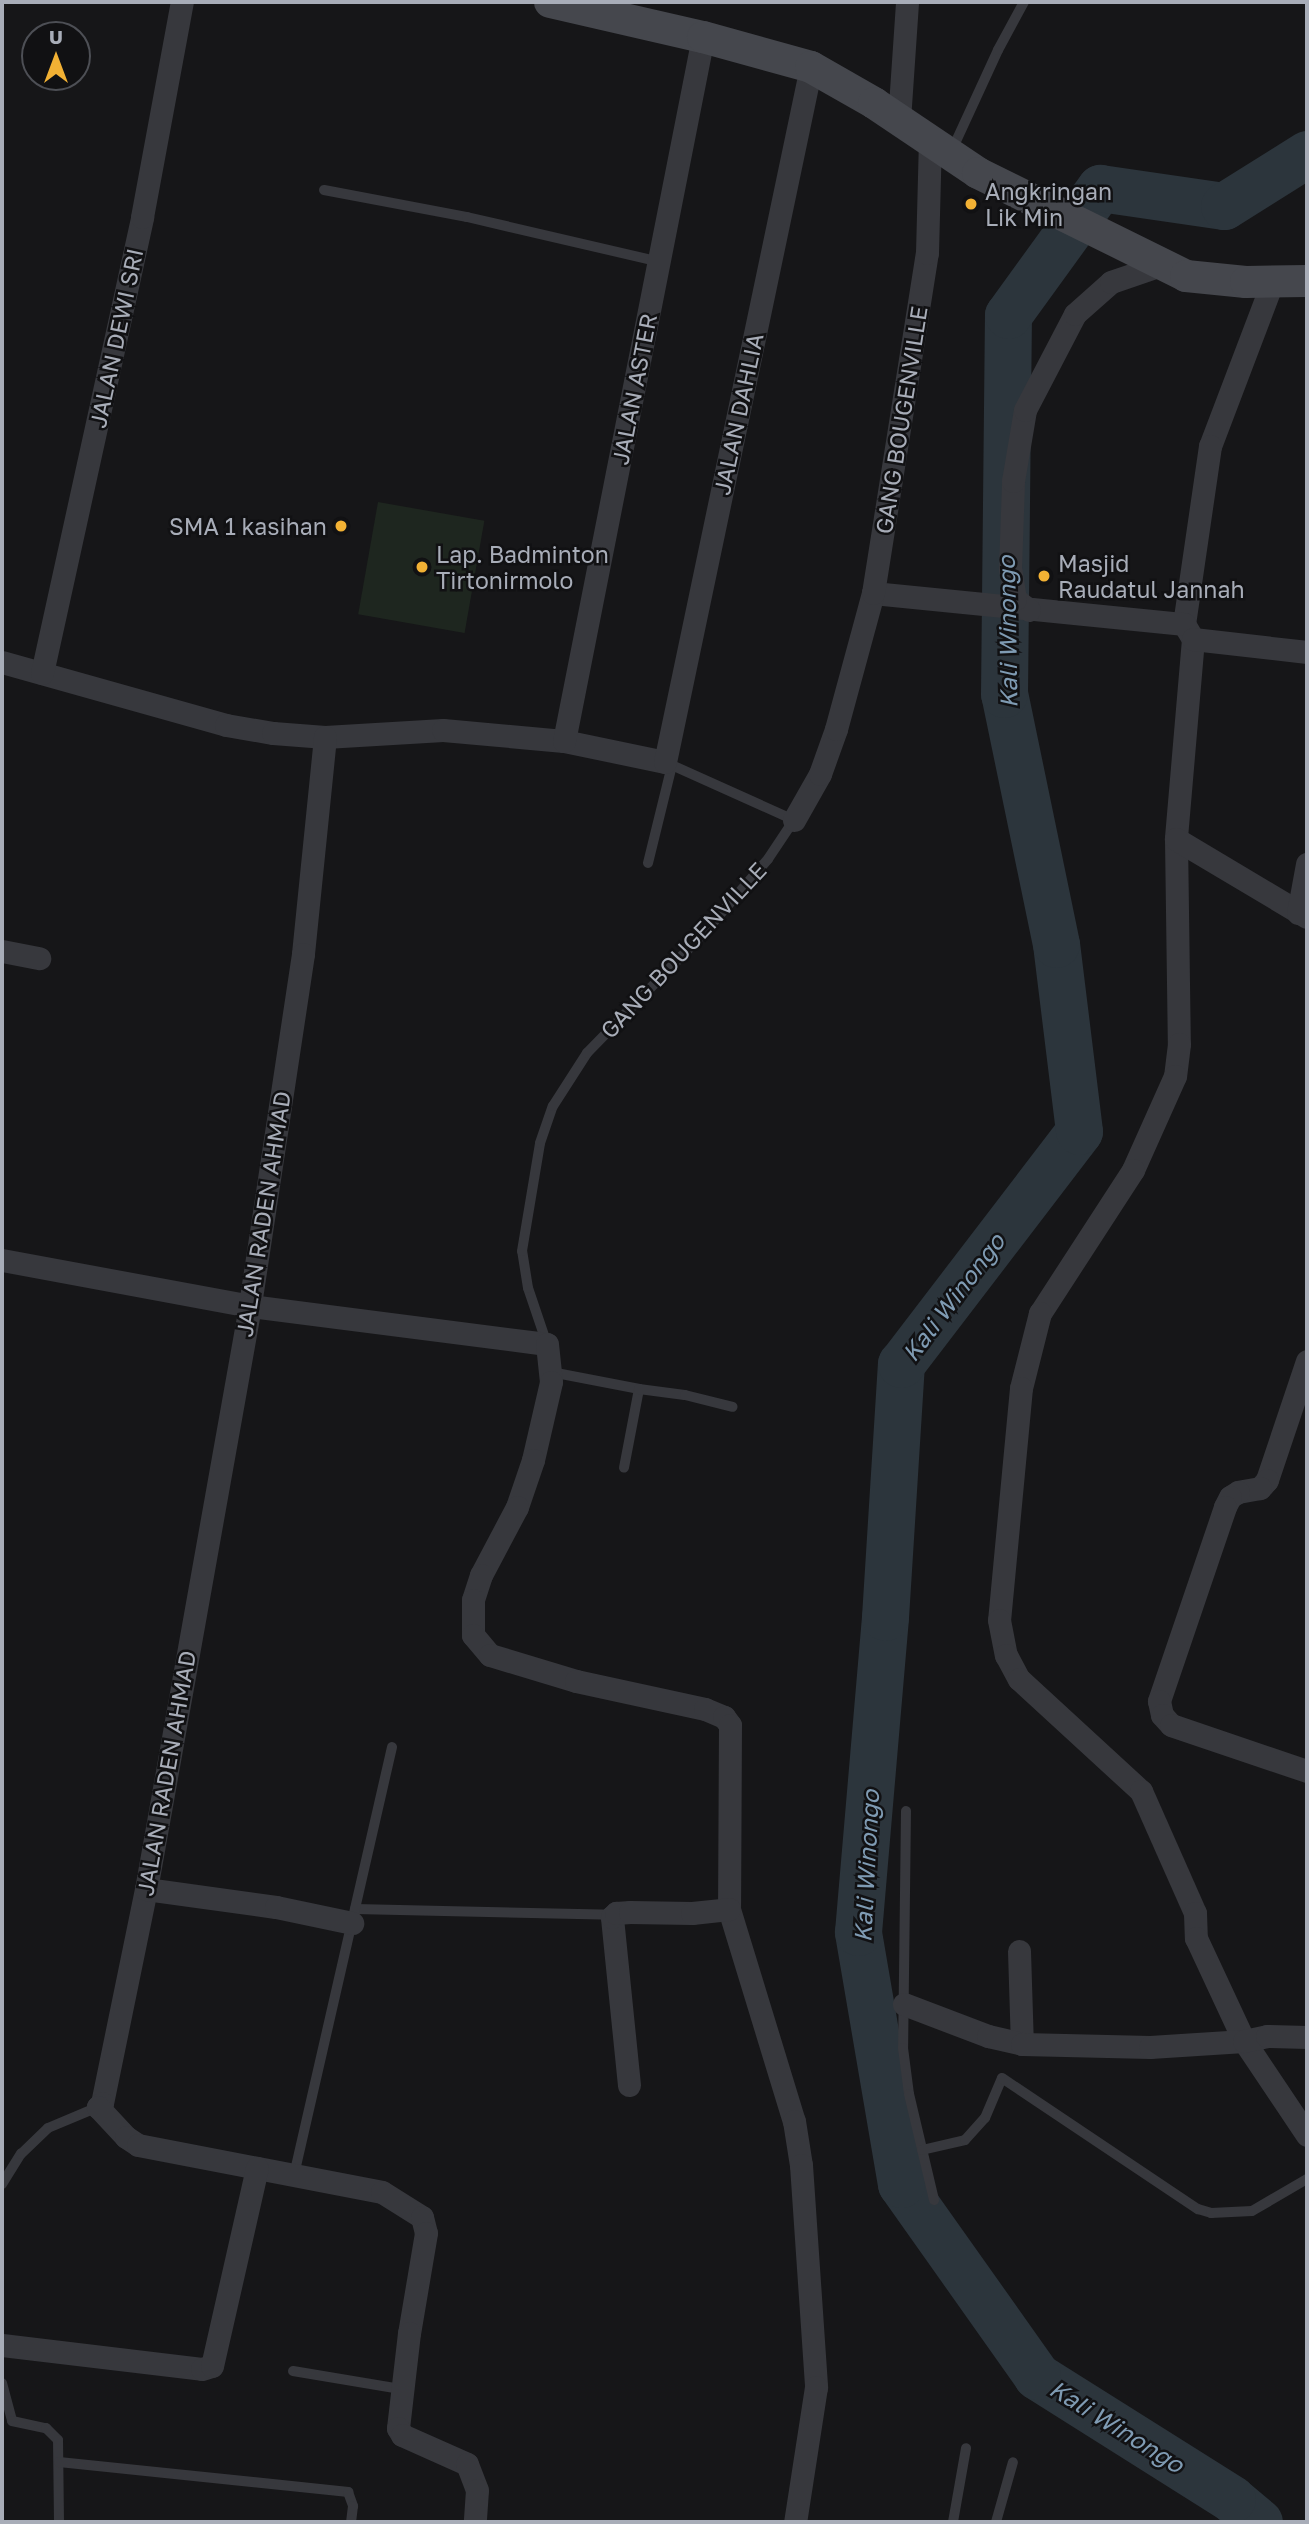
<!DOCTYPE html>
<html>
<head>
<meta charset="utf-8">
<style>
  body { margin:0 }
  #map { position:relative; width:1309px; height:2524px; overflow:hidden; background:#161618; font-family:"Golos Text",sans-serif }
  div>[style] { position:absolute }
  .green>* { inset:0; background:#1e261f; transform-origin:0 0 }
  .river>* { height:47px; margin:-23.5px; padding:0 23.5px; transform-origin:23.5px; border-radius:23.5px; background:#2c353c }
  .lane>* { height:10px; margin:-5px; padding:0 5px; transform-origin:5px; border-radius:5px; background:#37383d }
  .street>* { height:23px; margin:-11.5px; padding:0 11.5px; transform-origin:11.5px; border-radius:11.5px; background:#37383d }
  .secondary>* { height:32px; margin:-16px; padding:0 16px; transform-origin:16px; border-radius:16px; background:#45474d }
  .dots>* { width:19px; height:19px; translate:-50% -50%; box-sizing:border-box; border:4px solid #111113; border-radius:50% }
  span { translate:-50% -50%; white-space:nowrap; text-align:center; line-height:1.15; -webkit-text-stroke:5px #111113; paint-order:stroke }
  .poi-label { font-size:23px; color:#a8adb8 }
  .left { translate:0 -50%; text-align:left }
  .right { translate:-100% -50%; text-align:right }
  .street-label { font-size:23px; color:#a8adb8 }
  .water-label { font-size:24px; color:#7f9bb3; font-style:italic }
  .frame { position:absolute; inset:0; border:4px solid #a8adb8; pointer-events:none }
  .north { position:absolute; left:21px; top:21px; width:70px; height:70px; box-sizing:border-box; background:#111113; border:2px solid #4d4f55; border-radius:50%; rotate:0deg; font-size:19px; font-weight:700; line-height:28px; text-align:center; color:#a8adb8 }
  .north::after { content:''; display:block; margin:auto; width:24px; height:32px; background:#f2b134; clip-path:polygon(50% 0,100% 100%,50% 72%,0 100%) }
</style>
</head>
<body>
<div id="map">
  <div class="green">
    <i style="left:378px;top:502px;width:108px;height:114px;rotate:10deg"></i>
  </div>
  <div class="river">
    <i style="left:1259px;top:2522px;width:35px;rotate:-140deg"></i>
    <i style="left:1232px;top:2499px;width:231px;rotate:-147.8deg"></i>
    <i style="left:1037px;top:2376px;width:235px;rotate:-125.3deg"></i>
    <i style="left:901px;top:2184px;width:256px;rotate:-99.7deg"></i>
    <i style="left:858px;top:1932px;width:316px;rotate:-85.1deg"></i>
    <i style="left:885px;top:1617px;width:254px;rotate:-86.4deg"></i>
    <i style="left:901px;top:1364px;width:293px;rotate:-52.6deg"></i>
    <i style="left:1079px;top:1131px;width:188px;rotate:-97deg"></i>
    <i style="left:1056px;top:944px;width:255px;rotate:-101.7deg"></i>
    <i style="left:1004px;top:694px;width:379px;rotate:-89.4deg"></i>
    <i style="left:1008px;top:315px;width:157px;rotate:-54.1deg"></i>
    <i style="left:1100px;top:188px;width:125px;rotate:8.3deg"></i>
    <i style="left:1224px;top:206px;width:98px;rotate:-32.1deg"></i>
  </div>
  <div class="lane">
    <i style="left:952px;top:150px;width:110px;rotate:-65.3deg"></i>
    <i style="left:998px;top:50px;width:55px;rotate:-61.6deg"></i>
    <i style="left:324px;top:190px;width:146px;rotate:10.7deg"></i>
    <i style="left:467px;top:217px;width:198px;rotate:13.1deg"></i>
    <i style="left:648px;top:863px;width:101px;rotate:-76.2deg"></i>
    <i style="left:547px;top:1344px;width:59px;rotate:-108.7deg"></i>
    <i style="left:528px;top:1288px;width:37px;rotate:-99deg"></i>
    <i style="left:522px;top:1251px;width:109px;rotate:-80.5deg"></i>
    <i style="left:540px;top:1143px;width:39px;rotate:-71deg"></i>
    <i style="left:553px;top:1106px;width:63px;rotate:-57.3deg"></i>
    <i style="left:587px;top:1053px;width:168px;rotate:-45.7deg"></i>
    <i style="left:704px;top:933px;width:98px;rotate:-49.1deg"></i>
    <i style="left:768px;top:859px;width:47px;rotate:-56.3deg"></i>
    <i style="left:794px;top:820px;width:141px;rotate:-155.8deg"></i>
    <i style="left:551px;top:1372px;width:90px;rotate:10.9deg"></i>
    <i style="left:639px;top:1389px;width:80px;rotate:100.8deg"></i>
    <i style="left:639px;top:1389px;width:46px;rotate:7.4deg"></i>
    <i style="left:685px;top:1395px;width:49px;rotate:14deg"></i>
    <i style="left:906px;top:1811px;width:237px;rotate:90.7deg"></i>
    <i style="left:903px;top:2048px;width:46px;rotate:82.6deg"></i>
    <i style="left:909px;top:2094px;width:109px;rotate:76.7deg"></i>
    <i style="left:355px;top:1909px;width:258px;rotate:1.3deg"></i>
    <i style="left:922px;top:2150px;width:44px;rotate:-13.1deg"></i>
    <i style="left:965px;top:2140px;width:30px;rotate:-48deg"></i>
    <i style="left:985px;top:2118px;width:43px;rotate:-67deg"></i>
    <i style="left:1002px;top:2078px;width:236px;rotate:33.8deg"></i>
    <i style="left:1198px;top:2209px;width:14px;rotate:17deg"></i>
    <i style="left:1211px;top:2213px;width:41px;rotate:-2.8deg"></i>
    <i style="left:1252px;top:2211px;width:64px;rotate:-30.2deg"></i>
    <i style="left:294px;top:2175px;width:439px;rotate:-77.1deg"></i>
    <i style="left:2px;top:2184px;width:36px;rotate:-58deg"></i>
    <i style="left:21px;top:2154px;width:37px;rotate:-44deg"></i>
    <i style="left:48px;top:2128px;width:54px;rotate:-22.8deg"></i>
    <i style="left:293px;top:2371px;width:109px;rotate:9.5deg"></i>
    <i style="left:2px;top:2383px;width:39px;rotate:75deg"></i>
    <i style="left:12px;top:2421px;width:35px;rotate:12deg"></i>
    <i style="left:46px;top:2428px;width:17px;rotate:45deg"></i>
    <i style="left:58px;top:2440px;width:82px;rotate:89.3deg"></i>
    <i style="left:59px;top:2462px;width:291px;rotate:5.9deg"></i>
    <i style="left:348px;top:2492px;width:15px;rotate:70deg"></i>
    <i style="left:353px;top:2506px;width:16px;rotate:97deg"></i>
    <i style="left:953px;top:2522px;width:75px;rotate:-80deg"></i>
    <i style="left:996px;top:2522px;width:62px;rotate:-74.2deg"></i>
  </div>
  <div class="street">
    <i style="left:899px;top:120px;width:118px;rotate:-86.1deg"></i>
    <i style="left:1272px;top:283px;width:174px;rotate:110.8deg"></i>
    <i style="left:1210px;top:446px;width:180px;rotate:98.3deg"></i>
    <i style="left:1184px;top:624px;width:17px;rotate:59deg"></i>
    <i style="left:1193px;top:639px;width:201px;rotate:94.9deg"></i>
    <i style="left:1176px;top:839px;width:205px;rotate:89.2deg"></i>
    <i style="left:1179px;top:1044px;width:32px;rotate:97deg"></i>
    <i style="left:1175px;top:1076px;width:103px;rotate:114.1deg"></i>
    <i style="left:1133px;top:1170px;width:171px;rotate:123deg"></i>
    <i style="left:1040px;top:1313px;width:77px;rotate:104.2deg"></i>
    <i style="left:1021px;top:1388px;width:233px;rotate:95.4deg"></i>
    <i style="left:999px;top:1620px;width:36px;rotate:79deg"></i>
    <i style="left:1006px;top:1655px;width:27px;rotate:62deg"></i>
    <i style="left:1019px;top:1679px;width:166px;rotate:42.6deg"></i>
    <i style="left:1141px;top:1791px;width:133px;rotate:66.1deg"></i>
    <i style="left:1195px;top:1913px;width:25px;rotate:88deg"></i>
    <i style="left:1196px;top:1938px;width:114px;rotate:65deg"></i>
    <i style="left:1244px;top:2041px;width:113px;rotate:56.2deg"></i>
    <i style="left:873px;top:593px;width:313px;rotate:5.7deg"></i>
    <i style="left:1029px;top:610px;width:18px;rotate:-142deg"></i>
    <i style="left:1015px;top:599px;width:30px;rotate:-99deg"></i>
    <i style="left:1010px;top:569px;width:88px;rotate:-88deg"></i>
    <i style="left:1013px;top:481px;width:72px;rotate:-80.4deg"></i>
    <i style="left:1025px;top:410px;width:108px;rotate:-62.5deg"></i>
    <i style="left:1075px;top:314px;width:48px;rotate:-41.6deg"></i>
    <i style="left:1111px;top:282px;width:53px;rotate:-18.8deg"></i>
    <i style="left:1193px;top:639px;width:115px;rotate:6.5deg"></i>
    <i style="left:2px;top:662px;width:233px;rotate:15.7deg"></i>
    <i style="left:226px;top:725px;width:48px;rotate:9.7deg"></i>
    <i style="left:273px;top:733px;width:52px;rotate:4.4deg"></i>
    <i style="left:325px;top:737px;width:118px;rotate:-3.4deg"></i>
    <i style="left:443px;top:730px;width:121px;rotate:5.2deg"></i>
    <i style="left:564px;top:741px;width:103px;rotate:11.7deg"></i>
    <i style="left:665px;top:762px;width:710px;rotate:-78.14deg"></i>
    <i style="left:42px;top:673px;width:467px;rotate:-77.6deg"></i>
    <i style="left:142px;top:217px;width:219px;rotate:-79.5deg"></i>
    <i style="left:325px;top:737px;width:218px;rotate:95.8deg"></i>
    <i style="left:303px;top:954px;width:356px;rotate:98.6deg"></i>
    <i style="left:250px;top:1306px;width:592px;rotate:100.11deg"></i>
    <i style="left:146px;top:1889px;width:218px;rotate:101.6deg"></i>
    <i style="left:102px;top:2103px;width:6px;rotate:135deg"></i>
    <i style="left:98px;top:2107px;width:41px;rotate:47deg"></i>
    <i style="left:126px;top:2137px;width:14px;rotate:34deg"></i>
    <i style="left:138px;top:2145px;width:248px;rotate:10.9deg"></i>
    <i style="left:382px;top:2192px;width:47px;rotate:32deg"></i>
    <i style="left:422px;top:2217px;width:16px;rotate:76deg"></i>
    <i style="left:426px;top:2233px;width:101px;rotate:99.6deg"></i>
    <i style="left:409px;top:2333px;width:96px;rotate:96.6deg"></i>
    <i style="left:398px;top:2428px;width:8px;rotate:60deg"></i>
    <i style="left:402px;top:2435px;width:71px;rotate:24deg"></i>
    <i style="left:467px;top:2464px;width:28px;rotate:69deg"></i>
    <i style="left:477px;top:2490px;width:32px;rotate:94deg"></i>
    <i style="left:564px;top:741px;width:718px;rotate:-78.83deg"></i>
    <i style="left:794px;top:820px;width:53px;rotate:-60.5deg"></i>
    <i style="left:820px;top:774px;width:48px;rotate:-70.4deg"></i>
    <i style="left:836px;top:729px;width:141px;rotate:-74.8deg"></i>
    <i style="left:873px;top:593px;width:344px;rotate:-81deg"></i>
    <i style="left:927px;top:253px;width:112px;rotate:-88.5deg"></i>
    <i style="left:1176px;top:839px;width:152px;rotate:30.8deg"></i>
    <i style="left:1298px;top:913px;width:50px;rotate:-79.6deg"></i>
    <i style="left:2px;top:951px;width:38px;rotate:11deg"></i>
    <i style="left:2px;top:1260px;width:252px;rotate:10.5deg"></i>
    <i style="left:250px;top:1306px;width:299px;rotate:7.3deg"></i>
    <i style="left:547px;top:1344px;width:38px;rotate:84deg"></i>
    <i style="left:551px;top:1382px;width:80px;rotate:103deg"></i>
    <i style="left:533px;top:1460px;width:50px;rotate:108.8deg"></i>
    <i style="left:517px;top:1507px;width:77px;rotate:117.9deg"></i>
    <i style="left:481px;top:1575px;width:26px;rotate:108deg"></i>
    <i style="left:473px;top:1600px;width:35px;rotate:90deg"></i>
    <i style="left:473px;top:1635px;width:26px;rotate:50deg"></i>
    <i style="left:490px;top:1655px;width:90px;rotate:16.8deg"></i>
    <i style="left:576px;top:1681px;width:132px;rotate:12.2deg"></i>
    <i style="left:705px;top:1709px;width:21px;rotate:23deg"></i>
    <i style="left:724px;top:1717px;width:10px;rotate:53deg"></i>
    <i style="left:730px;top:1725px;width:184px;rotate:90.3deg"></i>
    <i style="left:729px;top:1909px;width:222px;rotate:73deg"></i>
    <i style="left:794px;top:2121px;width:45px;rotate:81deg"></i>
    <i style="left:801px;top:2165px;width:223px;rotate:86.1deg"></i>
    <i style="left:816px;top:2387px;width:137px;rotate:98.8deg"></i>
    <i style="left:1307px;top:1361px;width:126px;rotate:108.6deg"></i>
    <i style="left:1267px;top:1480px;width:11px;rotate:131deg"></i>
    <i style="left:1260px;top:1488px;width:22px;rotate:170deg"></i>
    <i style="left:1238px;top:1492px;width:9px;rotate:148deg"></i>
    <i style="left:1230px;top:1497px;width:11px;rotate:117deg"></i>
    <i style="left:1225px;top:1507px;width:205px;rotate:108.8deg"></i>
    <i style="left:1159px;top:1701px;width:14px;rotate:78deg"></i>
    <i style="left:1162px;top:1715px;width:13px;rotate:48deg"></i>
    <i style="left:1171px;top:1725px;width:144px;rotate:18.7deg"></i>
    <i style="left:146px;top:1889px;width:131px;rotate:7.9deg"></i>
    <i style="left:276px;top:1907px;width:78px;rotate:11.9deg"></i>
    <i style="left:1019px;top:1951px;width:93px;rotate:88.2deg"></i>
    <i style="left:904px;top:2004px;width:90px;rotate:20.9deg"></i>
    <i style="left:988px;top:2036px;width:35px;rotate:13deg"></i>
    <i style="left:1022px;top:2044px;width:128px;rotate:1.3deg"></i>
    <i style="left:1150px;top:2047px;width:94px;rotate:-3.7deg"></i>
    <i style="left:1244px;top:2041px;width:24px;rotate:-12deg"></i>
    <i style="left:1267px;top:2036px;width:40px;rotate:1.4deg"></i>
    <i style="left:629px;top:2085px;width:169px;rotate:-95.8deg"></i>
    <i style="left:612px;top:1917px;width:6px;rotate:-45deg"></i>
    <i style="left:616px;top:1913px;width:14px;rotate:-4deg"></i>
    <i style="left:630px;top:1912px;width:62px;rotate:0.9deg"></i>
    <i style="left:692px;top:1913px;width:37px;rotate:-6deg"></i>
    <i style="left:2px;top:2345px;width:201px;rotate:6.8deg"></i>
    <i style="left:202px;top:2369px;width:10px;rotate:-17deg"></i>
    <i style="left:212px;top:2366px;width:203px;rotate:-77.2deg"></i>
  </div>
  <div class="secondary">
    <i style="left:550px;top:2px;width:157px;rotate:12.9deg"></i>
    <i style="left:703px;top:37px;width:112px;rotate:15.5deg"></i>
    <i style="left:811px;top:67px;width:73px;rotate:29.7deg"></i>
    <i style="left:874px;top:103px;width:125px;rotate:33.9deg"></i>
    <i style="left:978px;top:173px;width:232px;rotate:26.3deg"></i>
    <i style="left:1186px;top:276px;width:60px;rotate:5.7deg"></i>
    <i style="left:1246px;top:282px;width:61px;rotate:-0.9deg"></i>
  </div>
  <div class="dots">
    <i style="left:971px;top:204px;background:#f2b134"></i>
    <i style="left:341px;top:526px;background:#f2b134"></i>
    <i style="left:422px;top:567px;background:#f2b134"></i>
    <i style="left:1044px;top:576px;background:#f2b134"></i>
  </div>
  <div class="poi-label">
    <span class="left" style="left:985px;top:204px">Angkringan<br>Lik Min</span>
    <span class="right" style="left:327px;top:526px">SMA 1 kasihan</span>
    <span class="left" style="left:436px;top:567px">Lap. Badminton<br>Tirtonirmolo</span>
    <span class="left" style="left:1058px;top:576px">Masjid<br>Raudatul Jannah</span>
  </div>
  <div class="street-label">
    <span style="left:116px;top:338px;rotate:-78deg">JALAN DEWI SRI</span>
    <span style="left:634px;top:389px;rotate:-79deg">JALAN ASTER</span>
    <span style="left:738px;top:414px;rotate:-78deg">JALAN DAHLIA</span>
    <span style="left:901px;top:420px;rotate:-81deg">GANG BOUGENVILLE</span>
    <span style="left:683px;top:950px;rotate:-47deg">GANG BOUGENVILLE</span>
    <span style="left:263px;top:1214px;rotate:-81deg">JALAN RADEN AHMAD</span>
    <span style="left:166px;top:1773px;rotate:-80deg">JALAN RADEN AHMAD</span>
  </div>
  <div class="water-label">
    <span style="left:1007px;top:632px;rotate:-91deg">Kali Winongo</span>
    <span style="left:953px;top:1297px;rotate:-53deg">Kali Winongo</span>
    <span style="left:866px;top:1866px;rotate:-87deg">Kali Winongo</span>
    <span style="left:1117px;top:2426px;rotate:32deg">Kali Winongo</span>
  </div>
  <div class="frame"></div>
  <div class="north">U</div>
</div>
</body>
</html>
